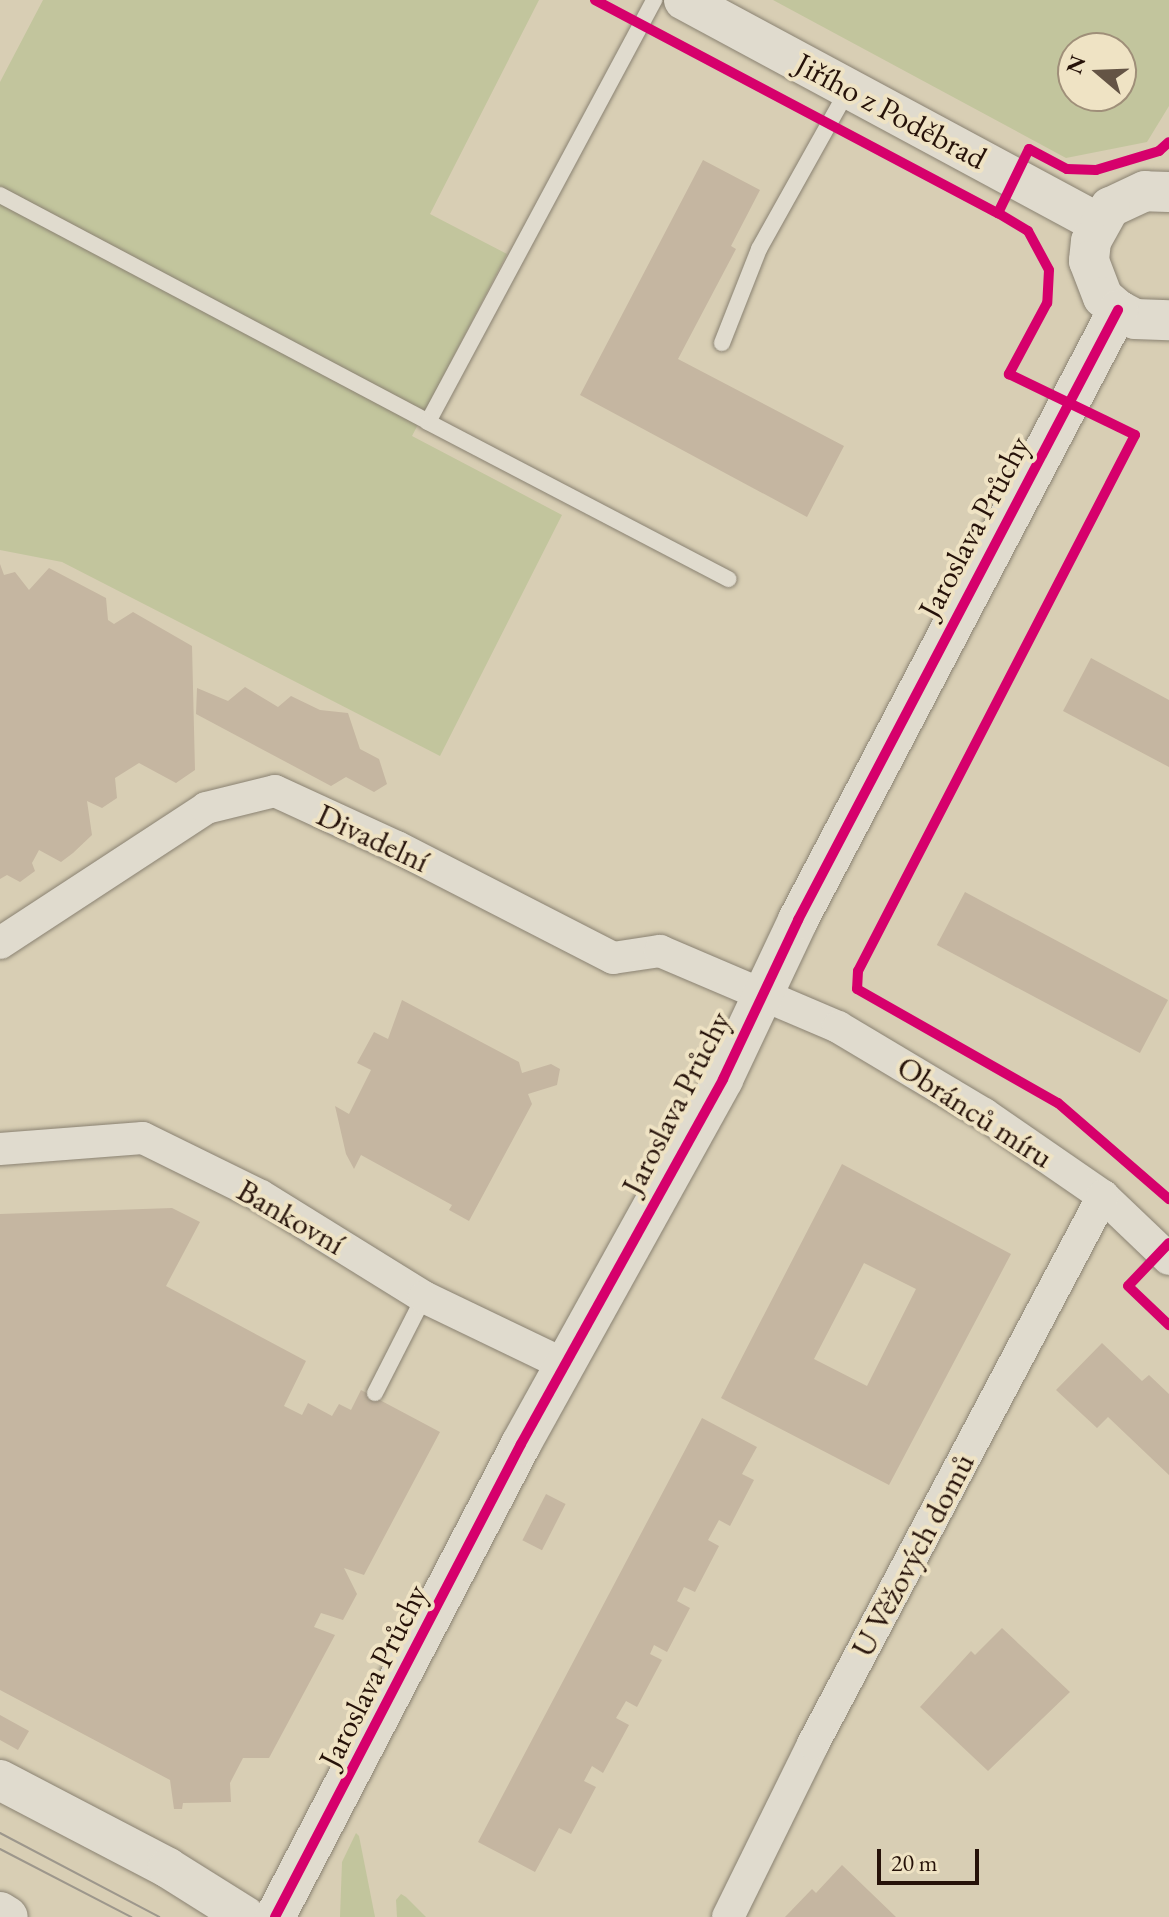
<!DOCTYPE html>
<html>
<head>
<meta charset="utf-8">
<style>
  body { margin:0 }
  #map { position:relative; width:1169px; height:1917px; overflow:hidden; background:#d8ceb4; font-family:"EB Garamond",serif }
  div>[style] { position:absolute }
  .green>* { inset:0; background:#c2c59d }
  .building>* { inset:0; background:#c5b6a1; transform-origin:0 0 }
  .roads { filter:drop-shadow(0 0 2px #8a8272) drop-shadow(0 0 2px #8a8272) }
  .service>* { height:16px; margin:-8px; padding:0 8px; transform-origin:8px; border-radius:8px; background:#e0dbce }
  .minor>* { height:32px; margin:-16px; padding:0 16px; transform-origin:16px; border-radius:16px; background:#e0dbce }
  .tertiary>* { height:40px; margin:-20px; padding:0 20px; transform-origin:20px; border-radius:20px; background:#e0dbce }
  .tram>* { height:2px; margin:-1px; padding:0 1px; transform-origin:1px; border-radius:1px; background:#9d978c }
  .cycleway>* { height:10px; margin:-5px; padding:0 5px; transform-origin:5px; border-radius:5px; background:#d6006c }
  span { translate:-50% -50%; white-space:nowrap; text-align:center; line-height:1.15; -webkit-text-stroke:8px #efe3c4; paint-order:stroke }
  .street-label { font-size:32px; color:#261209 }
  .north { position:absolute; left:1057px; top:32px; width:80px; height:80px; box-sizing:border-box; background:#efe3c4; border:2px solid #9f8f79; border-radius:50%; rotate:289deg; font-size:22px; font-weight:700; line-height:32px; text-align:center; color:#261209 }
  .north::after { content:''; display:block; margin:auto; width:28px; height:36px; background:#645445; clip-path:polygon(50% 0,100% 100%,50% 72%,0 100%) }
  .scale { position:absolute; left:877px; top:1849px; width:102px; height:36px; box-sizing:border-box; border:4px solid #261209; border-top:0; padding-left:10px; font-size:24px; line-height:28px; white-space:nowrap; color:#261209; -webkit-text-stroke:6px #efe3c4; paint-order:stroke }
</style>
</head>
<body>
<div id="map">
  <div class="green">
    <i style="clip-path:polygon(43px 0,539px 0,430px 214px,507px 254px,412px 436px,562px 515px,440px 756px,62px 562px,0 550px,0 82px)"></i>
    <i style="clip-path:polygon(evenodd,773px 0,1169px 0,1169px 106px,1147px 142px,1066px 158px,773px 0,1073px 48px,1121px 48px,1121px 96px,1073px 96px,1073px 48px)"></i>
    <i style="clip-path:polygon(356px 1833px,359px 1836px,375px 1917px,340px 1917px,342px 1862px)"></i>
    <i style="clip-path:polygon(401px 1894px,406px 1897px,426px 1917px,397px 1917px,396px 1900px)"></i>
  </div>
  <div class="building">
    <i style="clip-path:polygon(703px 160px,760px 190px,731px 246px,736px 249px,678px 359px,844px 446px,807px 517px,580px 395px)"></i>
    <i style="clip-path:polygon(0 564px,4px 575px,15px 572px,29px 590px,49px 568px,106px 598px,108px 620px,114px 624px,133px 612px,192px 646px,195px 770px,176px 783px,139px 763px,115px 778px,117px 798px,102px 808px,87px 801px,92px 835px,73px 853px,61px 862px,39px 850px,32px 863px,35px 871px,20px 882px,7px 875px,0 879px)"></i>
    <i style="clip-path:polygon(1091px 658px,1169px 700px,1169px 767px,1063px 711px)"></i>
    <i style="clip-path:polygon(245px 687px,278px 707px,291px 696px,320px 710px,348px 713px,360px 749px,379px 759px,387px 784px,374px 792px,346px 777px,331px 786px,196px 714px,197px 688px,228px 701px)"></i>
    <i style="left:965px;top:892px;width:230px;height:60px;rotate:28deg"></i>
    <i style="clip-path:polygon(402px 1000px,519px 1062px,522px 1073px,551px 1064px,560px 1069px,557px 1085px,528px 1094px,532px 1104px,469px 1221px,449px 1210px,452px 1205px,361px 1155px,354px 1169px,346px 1154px,335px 1106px,349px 1114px,371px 1070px,357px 1063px,374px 1032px,388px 1039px)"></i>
    <i style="clip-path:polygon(evenodd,842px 1164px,1011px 1254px,889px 1485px,721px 1398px,842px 1164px,864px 1263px,916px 1289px,867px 1386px,814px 1359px,864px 1263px)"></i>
    <i style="clip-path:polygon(172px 1208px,200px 1222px,166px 1286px,306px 1361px,284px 1406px,302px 1415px,308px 1403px,332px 1416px,339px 1404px,351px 1410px,361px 1390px,440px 1432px,364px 1575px,344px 1568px,357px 1594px,343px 1620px,321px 1613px,314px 1627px,335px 1635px,269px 1758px,243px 1758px,230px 1783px,231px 1802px,183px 1803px,182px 1809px,174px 1809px,170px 1780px,0 1690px,0 1214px)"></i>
    <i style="clip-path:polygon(1102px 1343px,1142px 1381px,1149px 1375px,1169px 1394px,1169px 1475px,1108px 1417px,1097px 1428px,1056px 1390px)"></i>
    <i style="clip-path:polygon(702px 1418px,757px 1447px,742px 1474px,754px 1480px,730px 1526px,719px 1520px,708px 1540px,719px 1546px,695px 1592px,684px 1587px,677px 1601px,690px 1608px,667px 1652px,654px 1645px,650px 1654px,662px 1660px,637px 1707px,626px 1701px,616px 1718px,629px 1725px,603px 1773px,592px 1766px,584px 1781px,596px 1787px,571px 1834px,559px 1828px,535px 1872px,478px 1842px)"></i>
    <i style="left:546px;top:1494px;width:22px;height:52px;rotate:27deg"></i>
    <i style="clip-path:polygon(1002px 1628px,1070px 1692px,988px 1771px,920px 1707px,971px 1651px,975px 1655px)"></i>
    <i style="clip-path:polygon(0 1715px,29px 1731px,18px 1750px,0 1740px)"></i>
    <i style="clip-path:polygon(842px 1865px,896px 1917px,785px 1917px,812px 1889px,816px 1893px)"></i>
  </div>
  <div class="roads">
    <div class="service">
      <i style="left:0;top:195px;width:484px;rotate:27.9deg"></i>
      <i style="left:428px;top:422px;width:479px;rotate:-61.8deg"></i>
      <i style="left:722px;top:343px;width:101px;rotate:-68.5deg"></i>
      <i style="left:759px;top:249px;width:182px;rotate:-60.8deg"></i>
      <i style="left:428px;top:422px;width:339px;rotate:27.6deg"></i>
      <i style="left:375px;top:1393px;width:108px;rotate:-63deg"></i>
    </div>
    <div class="minor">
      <i style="left:0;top:943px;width:246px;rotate:-33.2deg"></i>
      <i style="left:206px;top:808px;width:71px;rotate:-13.8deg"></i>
      <i style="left:275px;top:791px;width:134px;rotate:24.7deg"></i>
      <i style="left:397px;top:847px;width:243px;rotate:27.2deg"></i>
      <i style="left:613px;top:958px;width:48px;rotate:-8.5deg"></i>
      <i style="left:660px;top:951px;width:194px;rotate:23.1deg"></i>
      <i style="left:838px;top:1027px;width:170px;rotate:30.8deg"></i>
      <i style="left:984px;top:1114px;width:145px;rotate:34.6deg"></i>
      <i style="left:1103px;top:1196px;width:91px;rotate:43.7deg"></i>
      <i style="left:0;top:1149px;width:143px;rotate:-4.4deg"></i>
      <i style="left:143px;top:1138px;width:131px;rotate:26.2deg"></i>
      <i style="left:261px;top:1196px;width:192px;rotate:31.8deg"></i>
      <i style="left:424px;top:1297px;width:157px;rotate:25.7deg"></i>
      <i style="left:728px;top:1917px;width:193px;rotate:-63.8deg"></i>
      <i style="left:813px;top:1744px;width:620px;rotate:-62.11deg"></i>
    </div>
    <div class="tertiary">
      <i style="left:684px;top:0;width:470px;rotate:28.3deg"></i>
      <i style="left:1169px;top:192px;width:24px;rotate:-178deg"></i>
      <i style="left:1145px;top:191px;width:38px;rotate:155deg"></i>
      <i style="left:1110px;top:207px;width:39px;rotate:119deg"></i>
      <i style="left:1091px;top:241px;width:20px;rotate:96deg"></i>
      <i style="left:1089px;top:261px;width:39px;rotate:69deg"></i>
      <i style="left:1103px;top:297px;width:20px;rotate:41deg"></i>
      <i style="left:1118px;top:310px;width:19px;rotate:28deg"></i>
      <i style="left:1135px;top:319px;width:34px;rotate:2deg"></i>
      <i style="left:0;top:1780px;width:190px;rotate:27.6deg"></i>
      <i style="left:168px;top:1868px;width:92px;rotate:32.1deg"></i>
      <i style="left:0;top:1912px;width:9px;rotate:32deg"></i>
      <i style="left:275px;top:1917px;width:533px;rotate:-62.52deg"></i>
      <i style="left:521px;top:1444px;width:417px;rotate:-61deg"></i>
      <i style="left:723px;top:1079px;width:176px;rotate:-64.7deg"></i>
      <i style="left:798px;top:920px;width:689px;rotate:-62.32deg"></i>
    </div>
  </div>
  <div class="tram">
    <i style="left:0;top:1833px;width:180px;rotate:27.8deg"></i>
    <i style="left:0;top:1849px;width:148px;rotate:27.4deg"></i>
  </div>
  <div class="cycleway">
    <i style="left:595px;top:0;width:456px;rotate:27.9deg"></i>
    <i style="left:998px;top:213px;width:71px;rotate:-64.2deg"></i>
    <i style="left:1029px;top:149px;width:43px;rotate:27.8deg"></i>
    <i style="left:1067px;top:169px;width:29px;rotate:2deg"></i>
    <i style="left:1096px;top:170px;width:66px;rotate:-16.8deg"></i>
    <i style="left:1159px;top:151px;width:13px;rotate:-42deg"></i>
    <i style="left:998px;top:213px;width:35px;rotate:31deg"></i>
    <i style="left:1028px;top:231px;width:44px;rotate:61.7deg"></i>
    <i style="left:1049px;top:270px;width:33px;rotate:93deg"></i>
    <i style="left:1047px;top:303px;width:81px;rotate:118.2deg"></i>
    <i style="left:1009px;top:374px;width:140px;rotate:25.8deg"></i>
    <i style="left:1135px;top:435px;width:603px;rotate:117.33deg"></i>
    <i style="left:858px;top:971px;width:18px;rotate:93deg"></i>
    <i style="left:857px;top:989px;width:231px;rotate:29.6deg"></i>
    <i style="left:1058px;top:1103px;width:147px;rotate:40.9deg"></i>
    <i style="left:1169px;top:1243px;width:59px;rotate:133.6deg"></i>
    <i style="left:1128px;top:1286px;width:57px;rotate:43.6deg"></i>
    <i style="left:275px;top:1917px;width:533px;rotate:-62.52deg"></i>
    <i style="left:521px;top:1444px;width:417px;rotate:-61deg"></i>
    <i style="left:723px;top:1079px;width:176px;rotate:-64.7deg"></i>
    <i style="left:798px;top:920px;width:689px;rotate:-62.32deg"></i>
  </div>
  <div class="street-label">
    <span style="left:891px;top:111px;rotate:28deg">Jiřího z Poděbrad</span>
    <span style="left:974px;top:527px;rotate:-62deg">Jaroslava Průchy</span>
    <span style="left:373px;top:838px;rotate:25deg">Divadelní</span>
    <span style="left:676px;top:1103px;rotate:-63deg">Jaroslava Průchy</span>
    <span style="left:975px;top:1112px;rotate:33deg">Obránců míru</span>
    <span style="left:291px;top:1217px;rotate:30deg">Bankovní</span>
    <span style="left:913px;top:1555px;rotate:-62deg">U Věžových domů</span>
    <span style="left:373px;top:1676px;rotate:-63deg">Jaroslava Průchy</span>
  </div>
  <div class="north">N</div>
  <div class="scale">20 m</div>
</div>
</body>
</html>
